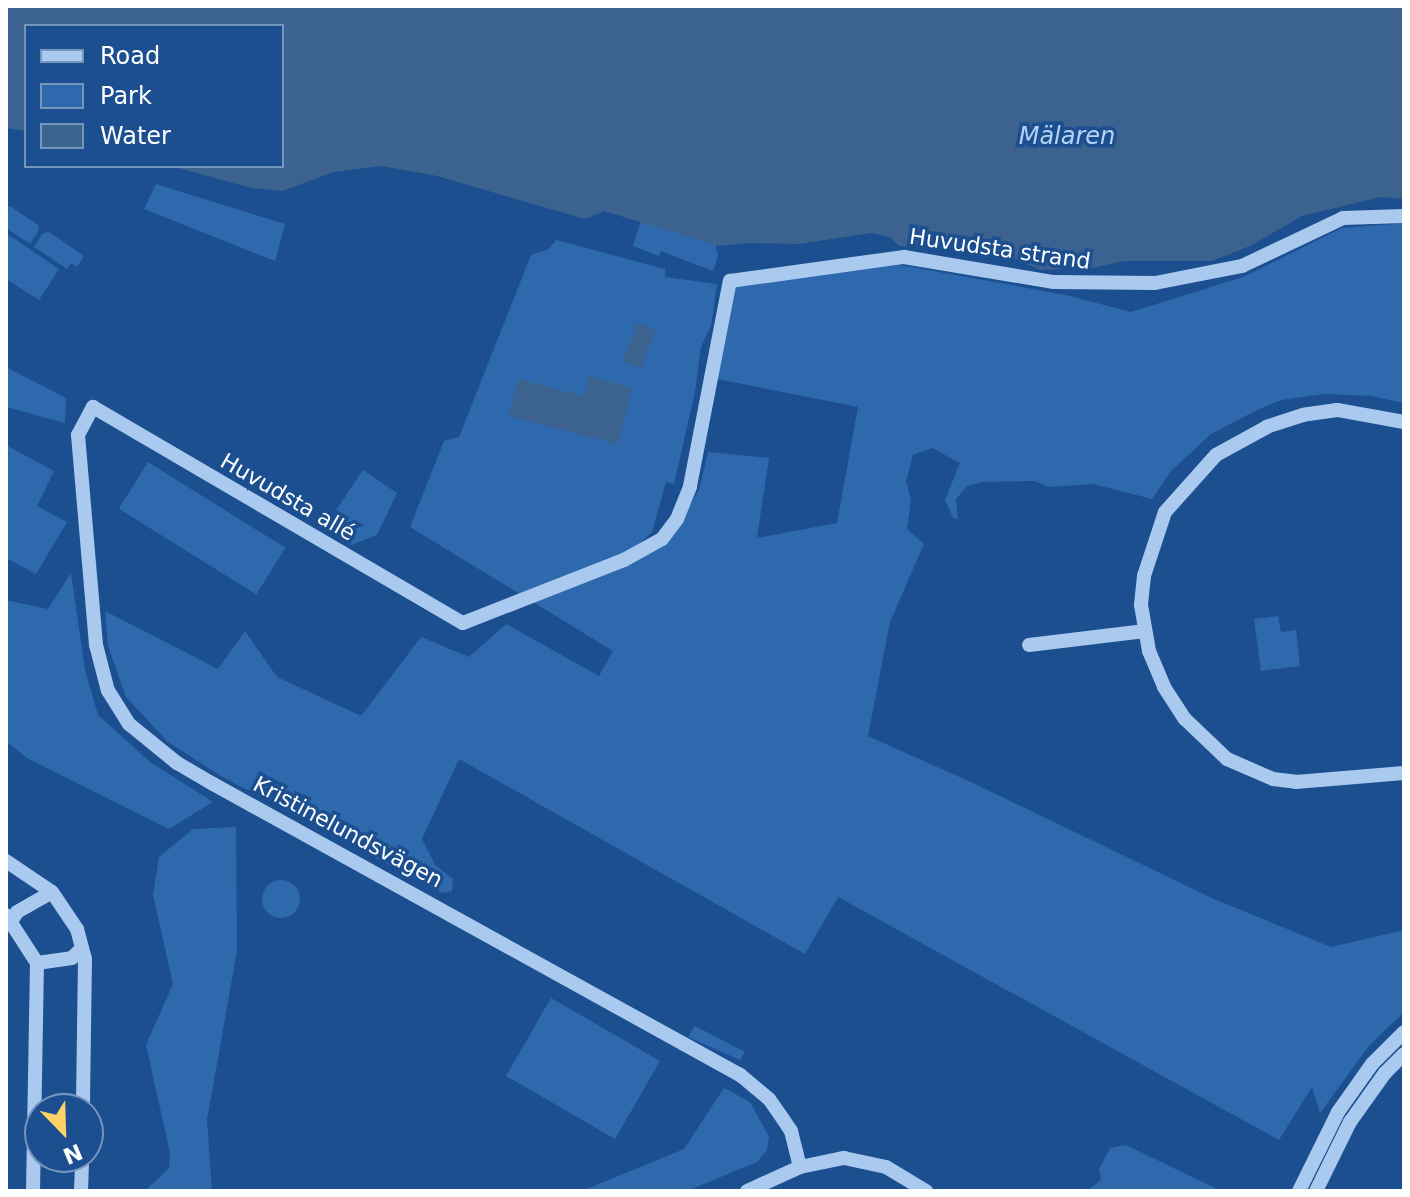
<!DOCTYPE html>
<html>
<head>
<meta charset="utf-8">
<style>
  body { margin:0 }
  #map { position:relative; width:1410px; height:1197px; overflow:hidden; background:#1b4f8f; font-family:"DejaVu Sans",sans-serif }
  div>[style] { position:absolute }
  .green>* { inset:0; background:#2e69ad; transform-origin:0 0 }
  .round { border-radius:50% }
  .water>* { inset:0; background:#3c6290; transform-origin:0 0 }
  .minor>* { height:14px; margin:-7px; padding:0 7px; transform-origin:7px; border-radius:7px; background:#a9c9ee }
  span { translate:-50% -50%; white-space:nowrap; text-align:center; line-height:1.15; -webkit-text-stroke:7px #1b4f8f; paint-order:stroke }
  .street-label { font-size:22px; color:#fff }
  .water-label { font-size:24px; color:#b5d3f5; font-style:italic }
  .frame { position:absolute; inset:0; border:8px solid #fff; pointer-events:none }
  .legend { position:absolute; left:24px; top:24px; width:260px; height:144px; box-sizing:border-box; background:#1b4f8f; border:2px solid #7695bc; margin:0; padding:10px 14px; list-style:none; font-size:24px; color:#fff }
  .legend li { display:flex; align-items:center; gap:16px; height:40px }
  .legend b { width:40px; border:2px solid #7695bc }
  .north { position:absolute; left:24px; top:1093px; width:80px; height:80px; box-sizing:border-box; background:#1b4f8f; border:2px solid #7695bc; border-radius:50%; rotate:157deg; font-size:22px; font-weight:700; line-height:32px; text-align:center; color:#fff }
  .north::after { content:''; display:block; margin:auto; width:28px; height:36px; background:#ffd166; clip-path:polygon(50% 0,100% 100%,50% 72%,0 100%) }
</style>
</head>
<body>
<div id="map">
  <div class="green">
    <i style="clip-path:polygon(156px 184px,285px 224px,275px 261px,144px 209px)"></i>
    <i style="clip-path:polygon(10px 206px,38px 225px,39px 230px,30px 244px,6px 228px,6px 208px)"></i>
    <i style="clip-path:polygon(641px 221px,715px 242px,718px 256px,713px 271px,661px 251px,659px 256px,633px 246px)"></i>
    <i style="clip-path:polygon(1404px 223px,1404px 403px,1371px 396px,1324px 394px,1281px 400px,1257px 410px,1211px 434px,1171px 471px,1152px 499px,1093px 484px,1048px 487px,1035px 481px,982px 482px,967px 486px,956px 499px,958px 519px,953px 518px,945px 500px,960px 463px,932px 448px,913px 455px,906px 481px,911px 500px,907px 529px,924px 544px,890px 622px,868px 736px,973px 783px,1214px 899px,1331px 947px,1404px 930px,1404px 1012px,1369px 1046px,1320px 1113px,1312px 1087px,1279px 1140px,838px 897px,805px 954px,459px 759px,422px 839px,435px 865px,453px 879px,452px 891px,442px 893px,221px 776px,168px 742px,126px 697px,108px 646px,105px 611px,218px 669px,245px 631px,277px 677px,361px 716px,421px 637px,469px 657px,506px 624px,599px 676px,613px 651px,410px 527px,444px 441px,459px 437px,531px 255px,549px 249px,556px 240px,665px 269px,665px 277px,717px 284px,711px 326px,701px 347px,695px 392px,674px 484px,666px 482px,652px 532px,628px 554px,604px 559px,621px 565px,670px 538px,699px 490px,708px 452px,769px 458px,757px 538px,837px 523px,858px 407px,717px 379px,736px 285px,900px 265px,1066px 295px,1131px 312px,1243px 277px,1342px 228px)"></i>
    <i style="clip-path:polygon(49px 232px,84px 256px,77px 267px,71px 263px,67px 269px,34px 247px,43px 233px)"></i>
    <i style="clip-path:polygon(6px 233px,59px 269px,39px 300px,6px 279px)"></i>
    <i style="clip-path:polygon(6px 367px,66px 398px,65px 423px,6px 407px)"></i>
    <i style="clip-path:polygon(6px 445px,54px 471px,37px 506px,67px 522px,36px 574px,6px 558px)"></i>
    <i style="left:148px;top:462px;width:162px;height:55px;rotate:32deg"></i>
    <i style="clip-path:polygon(363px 470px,397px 493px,377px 535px,351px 545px,325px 527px)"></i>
    <i style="clip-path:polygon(71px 573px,85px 670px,98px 715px,150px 762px,213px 802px,169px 829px,27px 758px,6px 741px,6px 600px,48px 609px)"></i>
    <i style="clip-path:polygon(1278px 616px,1281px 632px,1296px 630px,1300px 666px,1261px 671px,1254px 619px)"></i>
    <i style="clip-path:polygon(236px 827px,237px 951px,207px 1120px,212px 1191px,145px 1191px,169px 1168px,170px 1153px,146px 1045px,173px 984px,153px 895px,159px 857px,193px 829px)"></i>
    <i class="round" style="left:262px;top:880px;width:38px;height:38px"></i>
    <i style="left:551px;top:998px;width:126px;height:90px;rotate:30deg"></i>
    <i style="clip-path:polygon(695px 1026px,745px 1052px,740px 1060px,688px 1037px)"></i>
    <i style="clip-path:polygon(724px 1088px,750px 1102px,769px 1137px,767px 1150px,757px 1162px,687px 1191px,582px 1191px,684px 1149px)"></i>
    <i style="clip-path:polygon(1126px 1145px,1221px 1191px,1087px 1191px,1101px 1180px,1099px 1169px,1110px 1148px)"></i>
  </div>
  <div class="water">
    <i style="clip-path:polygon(6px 6px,1404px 6px,1404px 199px,1381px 197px,1302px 216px,1250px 246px,1212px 261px,1124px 261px,1092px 268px,1040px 270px,996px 250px,899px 246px,890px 237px,871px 233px,799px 244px,747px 243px,719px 246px,604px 211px,585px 219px,437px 176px,381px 166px,334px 172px,282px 191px,251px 188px,171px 166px,282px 166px,282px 26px,26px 26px,26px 131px,6px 128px)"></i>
    <i style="left:637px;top:323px;width:20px;height:41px;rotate:20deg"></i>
    <i style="clip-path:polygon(589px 376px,632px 388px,618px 444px,508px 416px,518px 379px,584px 396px)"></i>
  </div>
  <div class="minor">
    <i style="left:1404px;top:422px;width:68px;rotate:-169.8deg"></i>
    <i style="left:1337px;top:410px;width:34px;rotate:172deg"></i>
    <i style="left:1303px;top:415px;width:38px;rotate:162deg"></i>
    <i style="left:1267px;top:427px;width:58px;rotate:151.2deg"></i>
    <i style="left:1216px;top:455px;width:76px;rotate:131.8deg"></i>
    <i style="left:1165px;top:512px;width:67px;rotate:108.2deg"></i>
    <i style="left:1144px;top:576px;width:29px;rotate:96deg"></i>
    <i style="left:1141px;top:605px;width:47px;rotate:80.1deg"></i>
    <i style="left:1149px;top:651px;width:39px;rotate:67deg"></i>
    <i style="left:1164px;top:687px;width:38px;rotate:57deg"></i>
    <i style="left:1185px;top:719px;width:58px;rotate:43.6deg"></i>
    <i style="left:1227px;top:759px;width:50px;rotate:23.5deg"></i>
    <i style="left:1273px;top:779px;width:23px;rotate:7deg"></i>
    <i style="left:1296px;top:782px;width:108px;rotate:-4.8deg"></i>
    <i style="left:1029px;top:645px;width:117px;rotate:-6.9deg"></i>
    <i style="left:6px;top:861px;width:55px;rotate:34deg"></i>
    <i style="left:52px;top:892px;width:45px;rotate:56deg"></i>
    <i style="left:77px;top:929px;width:31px;rotate:75deg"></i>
    <i style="left:85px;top:959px;width:150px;rotate:90.8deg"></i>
    <i style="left:6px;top:915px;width:57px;rotate:57.1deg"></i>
    <i style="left:37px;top:963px;width:228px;rotate:91deg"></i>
    <i style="left:12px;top:920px;width:9px;rotate:-58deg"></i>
    <i style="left:17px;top:912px;width:40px;rotate:-29.7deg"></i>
    <i style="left:37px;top:963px;width:35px;rotate:-8deg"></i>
    <i style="left:72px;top:958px;width:14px;rotate:-45deg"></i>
    <i style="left:800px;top:1167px;width:37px;rotate:-104deg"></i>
    <i style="left:791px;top:1131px;width:14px;rotate:-124deg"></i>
    <i style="left:783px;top:1119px;width:24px;rotate:-125deg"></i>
    <i style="left:769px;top:1099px;width:38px;rotate:-140deg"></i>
    <i style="left:740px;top:1075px;width:602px;rotate:-151.09deg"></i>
    <i style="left:213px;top:784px;width:42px;rotate:-149.7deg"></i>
    <i style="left:177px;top:763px;width:62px;rotate:-140.9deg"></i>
    <i style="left:129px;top:724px;width:39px;rotate:-122deg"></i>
    <i style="left:108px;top:691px;width:48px;rotate:-104.6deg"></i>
    <i style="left:96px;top:645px;width:211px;rotate:-94.9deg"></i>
    <i style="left:78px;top:435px;width:32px;rotate:-62deg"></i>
    <i style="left:93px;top:407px;width:428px;rotate:30.3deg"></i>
    <i style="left:463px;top:623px;width:173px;rotate:-21.4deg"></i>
    <i style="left:624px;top:560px;width:43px;rotate:-28.9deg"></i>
    <i style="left:662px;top:539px;width:25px;rotate:-53deg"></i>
    <i style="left:677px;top:519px;width:35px;rotate:-68deg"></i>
    <i style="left:690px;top:486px;width:209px;rotate:-79deg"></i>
    <i style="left:730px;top:281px;width:176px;rotate:-7.9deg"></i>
    <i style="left:904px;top:257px;width:152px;rotate:9.5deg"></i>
    <i style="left:1054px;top:282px;width:101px;rotate:0.6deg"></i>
    <i style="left:1155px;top:283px;width:89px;rotate:-11.1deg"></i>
    <i style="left:1242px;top:266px;width:112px;rotate:-25.4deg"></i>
    <i style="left:1343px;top:218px;width:61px;rotate:-1.9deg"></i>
    <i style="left:81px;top:1191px;width:34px;rotate:-88deg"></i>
    <i style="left:747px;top:1191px;width:58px;rotate:-24.4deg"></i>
    <i style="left:800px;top:1167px;width:45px;rotate:-11.6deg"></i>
    <i style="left:844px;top:1158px;width:43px;rotate:12.1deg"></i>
    <i style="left:886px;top:1167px;width:47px;rotate:31deg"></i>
    <i style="left:1299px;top:1191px;width:88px;rotate:-63.7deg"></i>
    <i style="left:1338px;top:1112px;width:59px;rotate:-54.7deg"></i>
    <i style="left:1372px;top:1064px;width:45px;rotate:-45deg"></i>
    <i style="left:1316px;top:1191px;width:77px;rotate:-63.8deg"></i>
    <i style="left:1350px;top:1122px;width:60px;rotate:-54.5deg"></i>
    <i style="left:1385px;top:1073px;width:27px;rotate:-45deg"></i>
  </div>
  <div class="street-label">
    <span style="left:1000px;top:249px;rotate:8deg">Huvudsta strand</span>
    <span style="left:288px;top:497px;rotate:30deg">Huvudsta allé</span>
    <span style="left:348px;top:832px;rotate:28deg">Kristinelundsvägen</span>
  </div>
  <div class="water-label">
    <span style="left:1067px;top:137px">Mälaren</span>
  </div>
  <div class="frame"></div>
  <ul class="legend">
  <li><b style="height:10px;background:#a9c9ee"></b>Road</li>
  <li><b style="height:22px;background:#2e69ad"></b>Park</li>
  <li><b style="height:22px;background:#3c6290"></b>Water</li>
  </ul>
  <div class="north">N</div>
</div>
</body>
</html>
